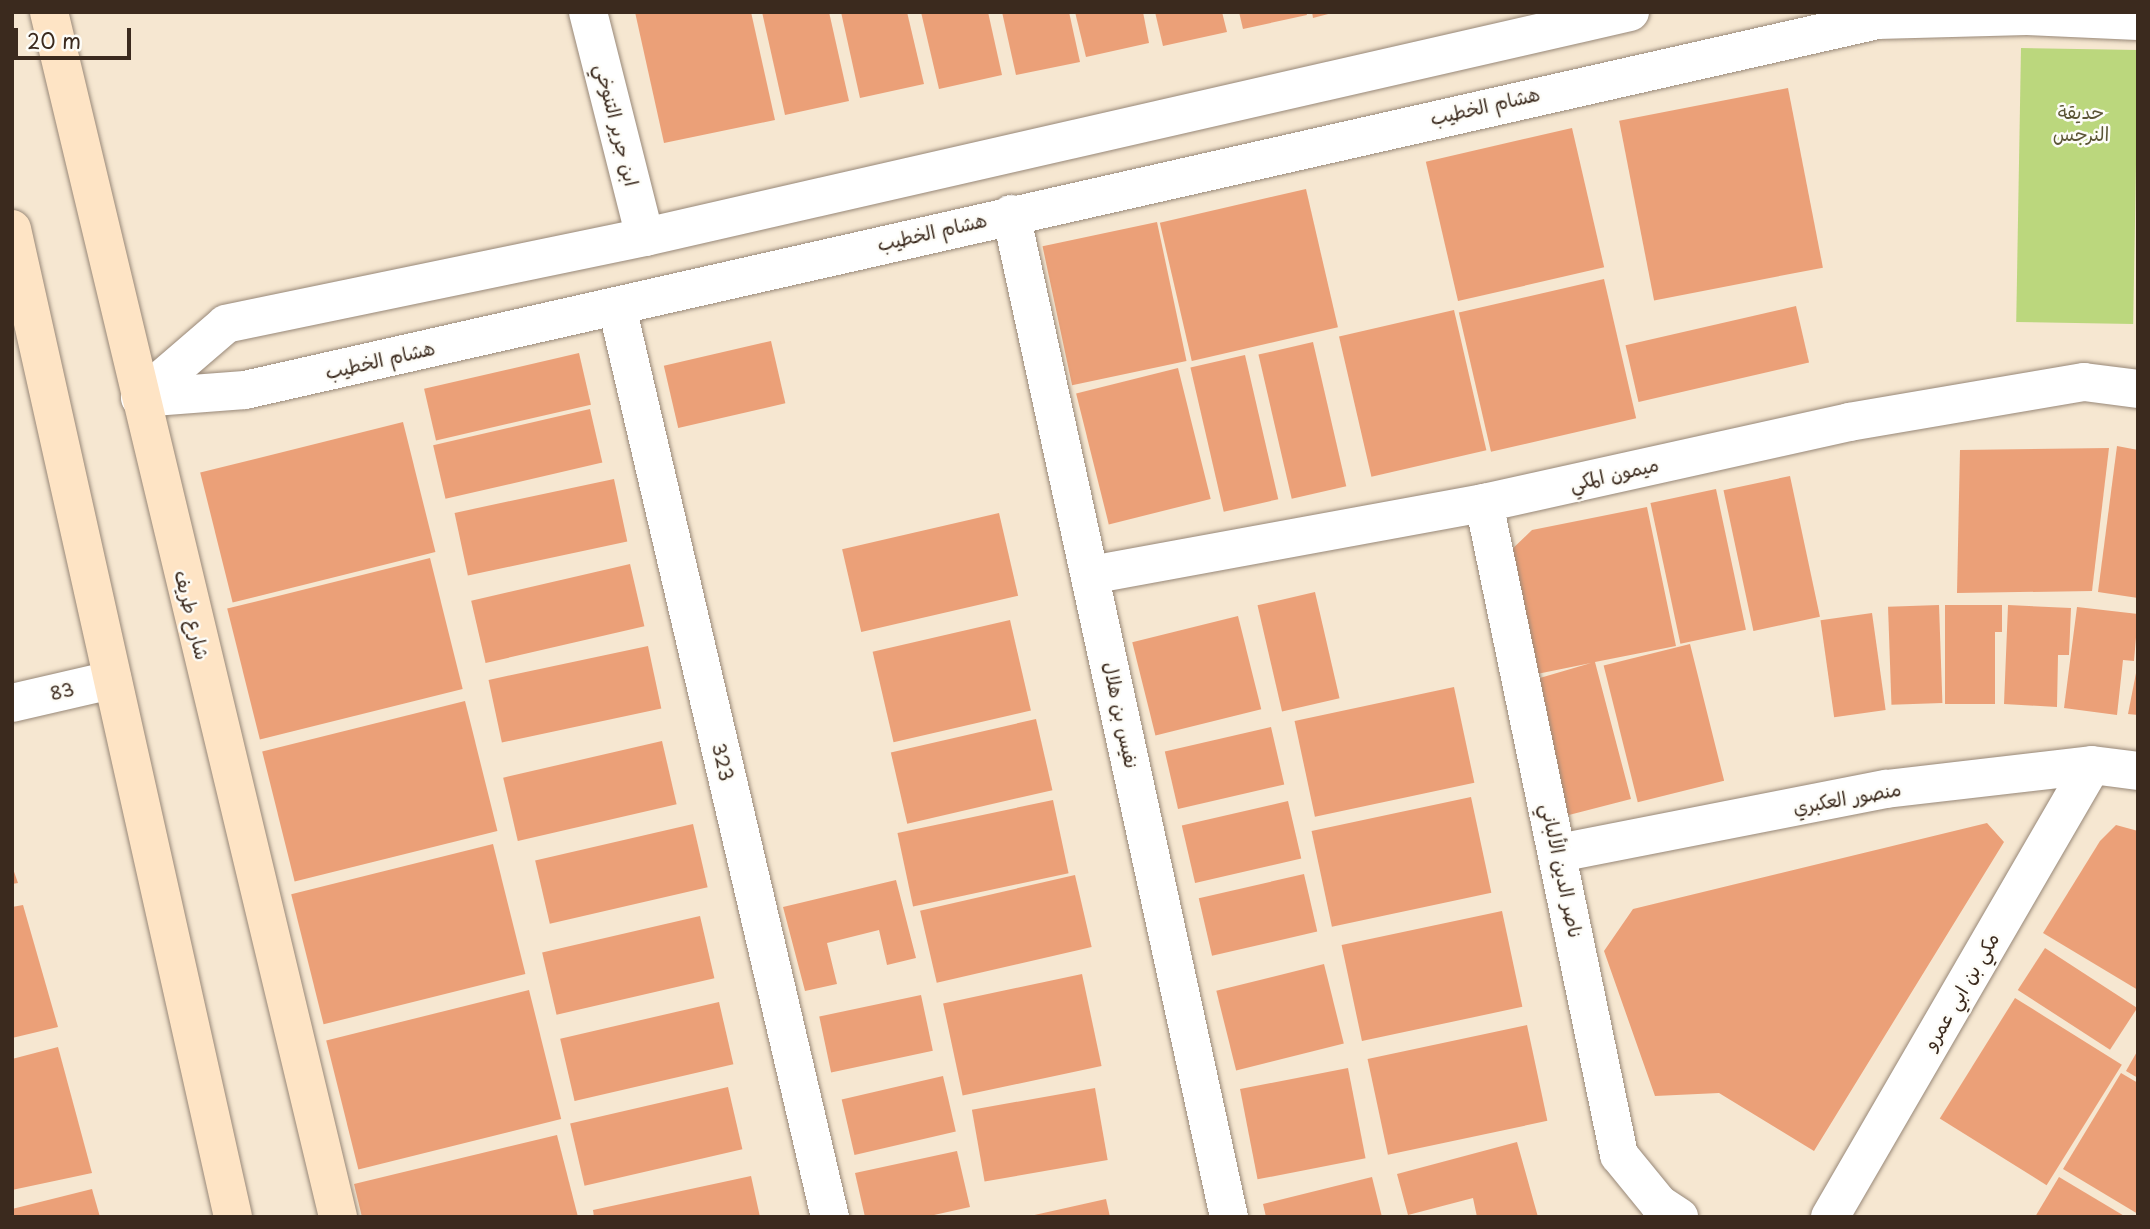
<!DOCTYPE html>
<html>
<head>
<meta charset="utf-8">
<style>
  body { margin:0 }
  #map { position:relative; width:2150px; height:1229px; overflow:hidden; background:#f6e7d1; font-family:"Playpen Sans","Playpen Sans Arabic",sans-serif }
  div>[style] { position:absolute }
  .green>* { inset:0; background:#bbd77d; transform-origin:0 0 }
  .building>* { inset:0; background:#eba078; transform-origin:0 0 }
  .roads { filter:drop-shadow(0 0 2px #988878) drop-shadow(0 0 2px #988878) }
  .street>* { height:38px; margin:-19px; padding:0 19px; transform-origin:19px; border-radius:19px; background:#fff }
  .secondary>* { height:38px; margin:-19px; padding:0 19px; transform-origin:19px; border-radius:19px; background:#fee4c5 }
  span { translate:-50% -50%; white-space:nowrap; text-align:center; line-height:1.15; -webkit-text-stroke:5px #fdfcf7; paint-order:stroke }
  .street-label { font-size:19px; color:#3b2a1e }
  .park-label { font-size:19px; color:#5b5536 }
  .frame { position:absolute; inset:0; border:14px solid #3b2a1e; pointer-events:none }
  .scale { position:absolute; left:14px; top:28px; width:117px; height:32px; box-sizing:border-box; border:4px solid #3b2a1e; border-top:0; padding-left:9px; font-size:21px; line-height:24px; white-space:nowrap; color:#3b2a1e; -webkit-text-stroke:5px #fdfcf7; paint-order:stroke }
</style>
</head>
<body>
<div id="map">
  <div class="green">
    <i style="left:2021px;top:48px;width:117px;height:274px;rotate:1deg"></i>
  </div>
  <div class="building">
    <i style="clip-path:polygon(635px 12px,751px 12px,775px 120px,664px 143px)"></i>
    <i style="clip-path:polygon(762px 12px,829px 12px,849px 101px,785px 115px)"></i>
    <i style="clip-path:polygon(841px 12px,907px 12px,924px 84px,860px 98px)"></i>
    <i style="clip-path:polygon(921px 12px,988px 12px,1002px 75px,939px 89px)"></i>
    <i style="clip-path:polygon(1002px 12px,1069px 12px,1080px 62px,1016px 75px)"></i>
    <i style="clip-path:polygon(1075px 12px,1143px 12px,1149px 43px,1086px 57px)"></i>
    <i style="clip-path:polygon(1155px 12px,1222px 12px,1227px 32px,1163px 46px)"></i>
    <i style="clip-path:polygon(1239px 12px,1306px 12px,1307px 15px,1243px 29px)"></i>
    <i style="clip-path:polygon(1312px 12px,1332px 12px,1332px 13px,1313px 18px)"></i>
    <i style="left:1788px;top:88px;width:183px;height:172px;rotate:79deg"></i>
    <i style="left:1572px;top:128px;width:143px;height:150px;rotate:77deg"></i>
    <i style="left:1306px;top:189px;width:142px;height:150px;rotate:77deg"></i>
    <i style="left:1157px;top:222px;width:142px;height:117px;rotate:78deg"></i>
    <i style="left:1604px;top:279px;width:143px;height:149px;rotate:77deg"></i>
    <i style="left:1796px;top:306px;width:58px;height:175px;rotate:77deg"></i>
    <i style="left:1454px;top:310px;width:144px;height:118px;rotate:77deg"></i>
    <i style="left:771px;top:341px;width:64px;height:110px;rotate:77deg"></i>
    <i style="left:1313px;top:342px;width:148px;height:56px;rotate:77deg"></i>
    <i style="left:579px;top:353px;width:53px;height:159px;rotate:77deg"></i>
    <i style="left:1245px;top:355px;width:148px;height:56px;rotate:77deg"></i>
    <i style="left:1178px;top:368px;width:135px;height:105px;rotate:76deg"></i>
    <i style="left:590px;top:409px;width:55px;height:161px;rotate:77deg"></i>
    <i style="left:403px;top:422px;width:134px;height:209px;rotate:76deg"></i>
    <i style="clip-path:polygon(2117px 446px,2138px 450px,2138px 598px,2098px 592px)"></i>
    <i style="clip-path:polygon(2109px 448px,2092px 591px,1957px 593px,1960px 450px)"></i>
    <i style="left:1790px;top:476px;width:144px;height:68px;rotate:78deg"></i>
    <i style="left:614px;top:479px;width:64px;height:163px;rotate:78deg"></i>
    <i style="left:1716px;top:489px;width:144px;height:67px;rotate:78deg"></i>
    <i style="clip-path:polygon(1647px 507px,1676px 646px,1595px 662px,1631px 799px,1565px 816px,1533px 680px,1591px 663px,1532px 675px,1507px 554px,1532px 530px)"></i>
    <i style="left:999px;top:513px;width:85px;height:161px;rotate:77deg"></i>
    <i style="left:430px;top:558px;width:135px;height:209px;rotate:76deg"></i>
    <i style="left:630px;top:564px;width:64px;height:163px;rotate:77deg"></i>
    <i style="left:1315px;top:592px;width:109px;height:59px;rotate:77deg"></i>
    <i style="left:1939px;top:605px;width:98px;height:51px;rotate:88deg"></i>
    <i style="clip-path:polygon(1945px 605px,2002px 605px,2002px 632px,1995px 632px,1995px 704px,1945px 704px)"></i>
    <i style="clip-path:polygon(2008px 605px,2071px 608px,2069px 655px,2058px 655px,2057px 707px,2004px 704px)"></i>
    <i style="clip-path:polygon(2077px 607px,2138px 614px,2134px 661px,2123px 660px,2117px 715px,2064px 708px)"></i>
    <i style="left:1872px;top:613px;width:98px;height:52px;rotate:82deg"></i>
    <i style="left:1238px;top:616px;width:96px;height:109px;rotate:76deg"></i>
    <i style="left:1010px;top:620px;width:93px;height:141px;rotate:77deg"></i>
    <i style="left:1690px;top:644px;width:141px;height:89px;rotate:76deg"></i>
    <i style="left:648px;top:646px;width:64px;height:163px;rotate:78deg"></i>
    <i style="clip-path:polygon(2138px 663px,2138px 715px,2128px 714px)"></i>
    <i style="left:1454px;top:687px;width:98px;height:163px;rotate:78deg"></i>
    <i style="left:465px;top:701px;width:134px;height:209px;rotate:76deg"></i>
    <i style="left:1036px;top:719px;width:73px;height:149px;rotate:77deg"></i>
    <i style="left:1271px;top:727px;width:59px;height:109px;rotate:77deg"></i>
    <i style="left:662px;top:741px;width:65px;height:163px;rotate:77deg"></i>
    <i style="left:1471px;top:797px;width:98px;height:163px;rotate:78deg"></i>
    <i style="left:1053px;top:800px;width:75px;height:159px;rotate:78deg"></i>
    <i style="left:1288px;top:801px;width:59px;height:109px;rotate:77deg"></i>
    <i style="clip-path:polygon(1987px 823px,2004px 842px,1814px 1151px,1719px 1093px,1655px 1096px,1604px 951px,1633px 909px)"></i>
    <i style="left:693px;top:824px;width:65px;height:162px;rotate:77deg"></i>
    <i style="clip-path:polygon(2116px 825px,2138px 831px,2138px 990px,2043px 933px,2100px 841px)"></i>
    <i style="left:493px;top:844px;width:134px;height:208px;rotate:76deg"></i>
    <i style="clip-path:polygon(12px 866px,18px 883px,12px 884px)"></i>
    <i style="left:1304px;top:874px;width:59px;height:108px;rotate:77deg"></i>
    <i style="left:1075px;top:875px;width:74px;height:159px;rotate:77deg"></i>
    <i style="clip-path:polygon(896px 880px,916px 958px,887px 965px,879px 930px,827px 943px,837px 984px,805px 991px,783px 907px)"></i>
    <i style="clip-path:polygon(23px 905px,58px 1027px,12px 1038px,12px 907px)"></i>
    <i style="left:1502px;top:911px;width:98px;height:164px;rotate:78deg"></i>
    <i style="left:700px;top:916px;width:64px;height:162px;rotate:77deg"></i>
    <i style="left:2045px;top:948px;width:110px;height:50px;rotate:33deg"></i>
    <i style="left:1324px;top:964px;width:82px;height:111px;rotate:76deg"></i>
    <i style="left:1082px;top:974px;width:94px;height:142px;rotate:78deg"></i>
    <i style="left:529px;top:990px;width:133px;height:209px;rotate:76deg"></i>
    <i style="left:921px;top:995px;width:57px;height:104px;rotate:78deg"></i>
    <i style="left:2015px;top:998px;width:126px;height:142px;rotate:32deg"></i>
    <i style="left:719px;top:1002px;width:64px;height:163px;rotate:77deg"></i>
    <i style="left:1527px;top:1025px;width:98px;height:163px;rotate:78deg"></i>
    <i style="clip-path:polygon(58px 1047px,92px 1173px,12px 1190px,12px 1059px)"></i>
    <i style="clip-path:polygon(2138px 1050px,2138px 1078px,2126px 1071px)"></i>
    <i style="left:1348px;top:1068px;width:92px;height:110px;rotate:79deg"></i>
    <i style="clip-path:polygon(2121px 1073px,2138px 1083px,2138px 1214px,2063px 1169px)"></i>
    <i style="left:943px;top:1076px;width:57px;height:104px;rotate:77deg"></i>
    <i style="left:728px;top:1087px;width:64px;height:162px;rotate:77deg"></i>
    <i style="left:1095px;top:1088px;width:73px;height:125px;rotate:80deg"></i>
    <i style="clip-path:polygon(557px 1135px,578px 1217px,362px 1217px,354px 1184px)"></i>
    <i style="clip-path:polygon(1517px 1142px,1538px 1217px,1477px 1217px,1473px 1198px,1408px 1215px,1397px 1174px)"></i>
    <i style="clip-path:polygon(957px 1151px,970px 1207px,925px 1217px,865px 1217px,855px 1173px)"></i>
    <i style="clip-path:polygon(751px 1176px,760px 1217px,594px 1217px,593px 1210px)"></i>
    <i style="clip-path:polygon(1372px 1177px,1382px 1217px,1266px 1217px,1263px 1204px)"></i>
    <i style="clip-path:polygon(2059px 1177px,2126px 1217px,2035px 1217px)"></i>
    <i style="clip-path:polygon(92px 1189px,100px 1217px,12px 1217px,12px 1209px)"></i>
    <i style="clip-path:polygon(1106px 1199px,1110px 1217px,1030px 1217px,1030px 1216px)"></i>
  </div>
  <div class="roads">
    <div class="street">
      <i style="left:588px;top:12px;width:232px;rotate:75.8deg"></i>
      <i style="left:1630px;top:12px;width:1010px;rotate:167.13deg"></i>
      <i style="left:645px;top:237px;width:428px;rotate:168.3deg"></i>
      <i style="left:226px;top:324px;width:113px;rotate:139.3deg"></i>
      <i style="left:140px;top:398px;width:105px;rotate:-4.4deg"></i>
      <i style="left:245px;top:390px;width:1673px;rotate:-12.77deg"></i>
      <i style="left:1877px;top:20px;width:150px;rotate:-1.5deg"></i>
      <i style="left:2027px;top:16px;width:111px;rotate:2.6deg"></i>
      <i style="left:1011px;top:214px;width:1026px;rotate:77.74deg"></i>
      <i style="left:617px;top:307px;width:935px;rotate:76.83deg"></i>
      <i style="left:1484px;top:503px;width:666px;rotate:78.3deg"></i>
      <i style="left:1619px;top:1155px;width:63px;rotate:50.8deg"></i>
      <i style="left:1659px;top:1204px;width:24px;rotate:33deg"></i>
      <i style="left:1091px;top:575px;width:400px;rotate:-10.4deg"></i>
      <i style="left:1484px;top:503px;width:374px;rotate:-12.5deg"></i>
      <i style="left:1849px;top:422px;width:238px;rotate:-9.7deg"></i>
      <i style="left:2084px;top:382px;width:54px;rotate:7.4deg"></i>
      <i style="left:12px;top:703px;width:103px;rotate:-13deg"></i>
      <i style="left:1559px;top:853px;width:333px;rotate:-11.1deg"></i>
      <i style="left:1886px;top:789px;width:207px;rotate:-6.6deg"></i>
      <i style="left:2092px;top:765px;width:46px;rotate:7.4deg"></i>
      <i style="left:1830px;top:1217px;width:522px;rotate:-59.9deg"></i>
    </div>
    <div class="secondary">
      <i style="left:49px;top:12px;width:1239px;rotate:76.51deg"></i>
      <i style="left:12px;top:229px;width:1012px;rotate:77.39deg"></i>
    </div>
  </div>
  <div class="street-label">
    <span style="left:1485px;top:106px;rotate:-13deg">هشام الخطيب</span>
    <span style="left:617px;top:125px;rotate:76deg">ابن جرير التنوخي</span>
    <span style="left:932px;top:232px;rotate:-13deg">هشام الخطيب</span>
    <span style="left:380px;top:360px;rotate:-13deg">هشام الخطيب</span>
    <span style="left:1614px;top:474px;rotate:-13deg">ميمون المكي</span>
    <span style="left:192px;top:615px;rotate:76deg">شارع طريف</span>
    <span style="left:62px;top:691px;rotate:-13deg">83</span>
    <span style="left:1121px;top:715px;rotate:78deg">نفيس بن هلال</span>
    <span style="left:723px;top:762px;rotate:77deg">323</span>
    <span style="left:1847px;top:798px;rotate:-10deg">منصور العكبري</span>
    <span style="left:1562px;top:871px;rotate:78deg">ناصر الدين الألباني</span>
    <span style="left:1961px;top:991px;rotate:-60deg">مكي بن ابي عمرو</span>
  </div>
  <div class="park-label">
    <span style="left:2081px;top:123px">حديقة<br>النرجس</span>
  </div>
  <div class="frame"></div>
  <div class="scale">20 m</div>
</div>
</body>
</html>
